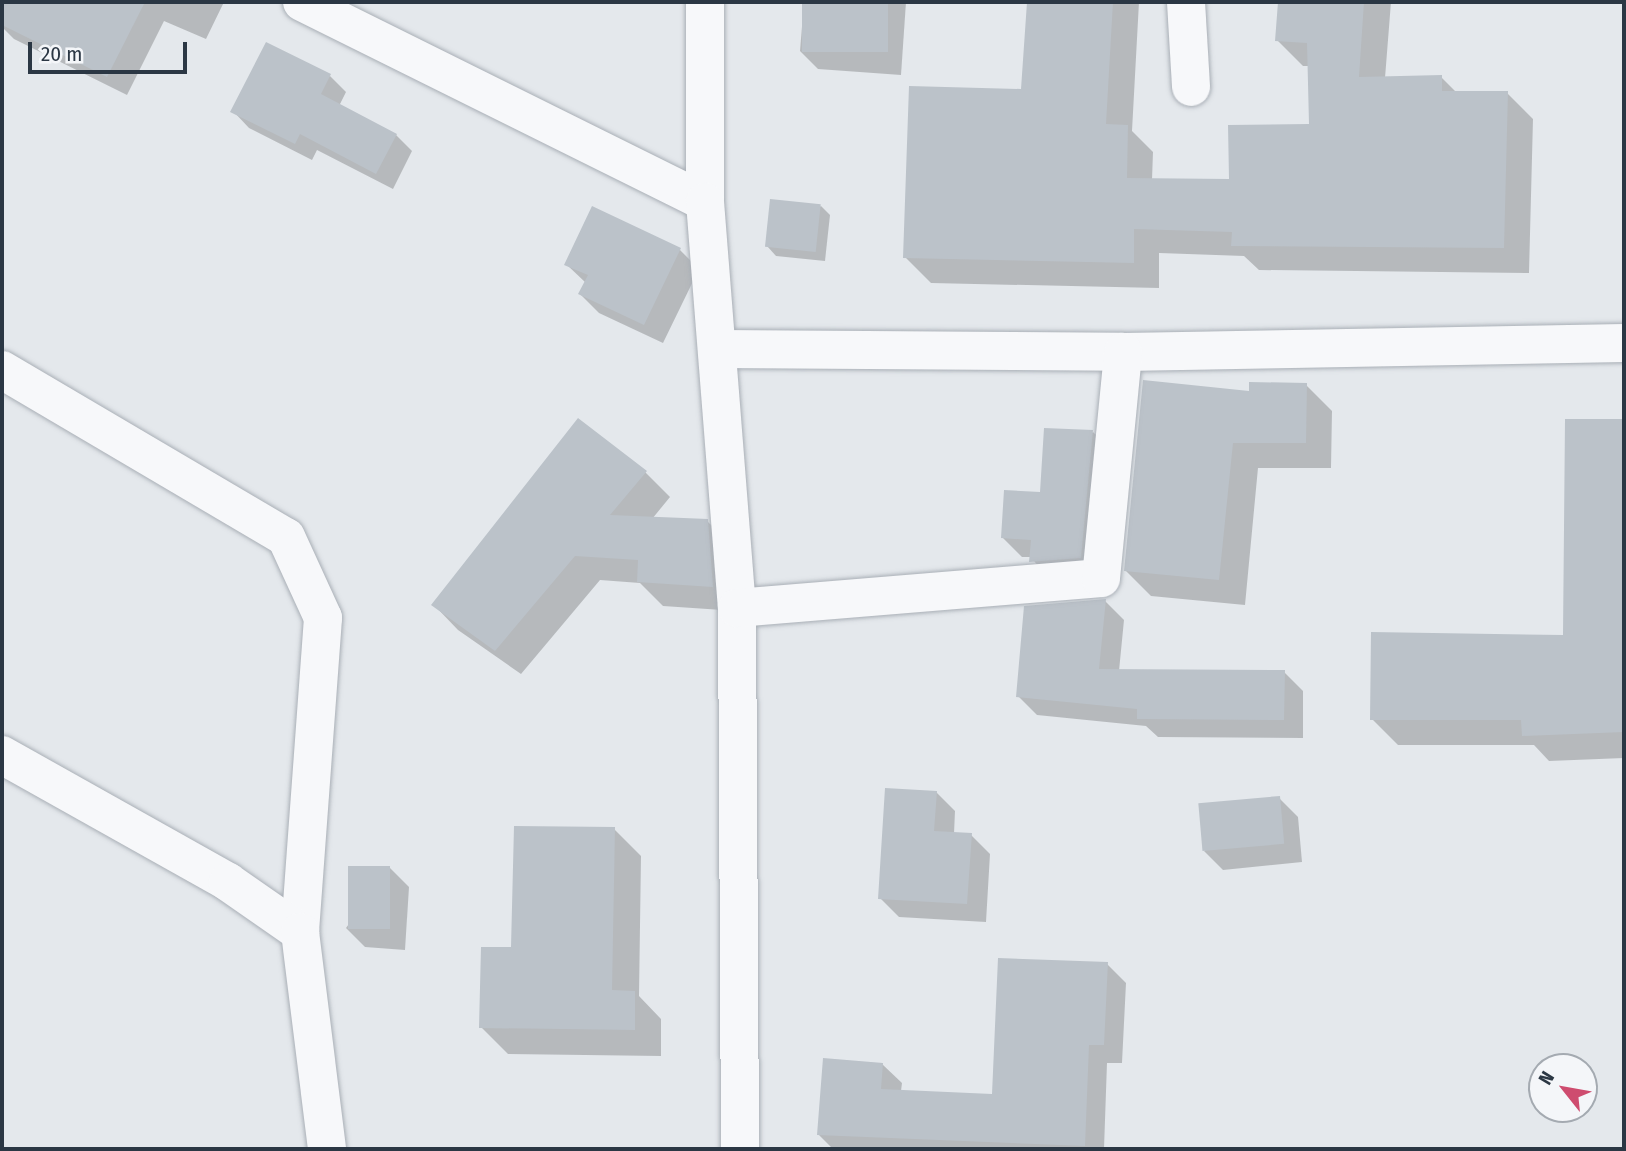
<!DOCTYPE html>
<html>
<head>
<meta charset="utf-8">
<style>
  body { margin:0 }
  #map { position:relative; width:1626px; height:1151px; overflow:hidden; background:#e4e8ec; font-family:"Fira Sans Condensed",sans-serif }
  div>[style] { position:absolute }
  .shadow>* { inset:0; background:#0003 }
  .building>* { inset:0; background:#bbc2c9; transform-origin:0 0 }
  .roads { filter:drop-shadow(0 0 2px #a9afb6) drop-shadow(0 0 2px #a9afb6) }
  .minor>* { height:38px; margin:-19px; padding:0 19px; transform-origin:19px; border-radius:19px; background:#f7f8fa }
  span { translate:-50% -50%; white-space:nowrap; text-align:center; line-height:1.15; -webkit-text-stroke:5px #f4f6f9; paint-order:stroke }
  .frame { position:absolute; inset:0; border:4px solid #2b3744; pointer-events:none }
  .north { position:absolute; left:1528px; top:1053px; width:70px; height:70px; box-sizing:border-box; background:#f4f6f9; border:2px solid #a4aab1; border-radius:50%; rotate:301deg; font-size:19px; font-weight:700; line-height:28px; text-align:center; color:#2b3744 }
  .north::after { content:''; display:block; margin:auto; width:24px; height:32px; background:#ce4c6f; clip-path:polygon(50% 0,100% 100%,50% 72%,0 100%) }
  .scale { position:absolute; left:28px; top:42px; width:159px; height:32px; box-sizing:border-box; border:4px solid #2b3744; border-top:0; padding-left:9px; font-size:21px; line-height:24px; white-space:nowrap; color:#2b3744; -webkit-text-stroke:5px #f4f6f9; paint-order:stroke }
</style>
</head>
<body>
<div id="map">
  <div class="shadow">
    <i style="clip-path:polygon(4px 2px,59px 2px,89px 17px,96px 2px,224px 2px,206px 39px,164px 21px,127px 95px,14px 39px,2px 27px)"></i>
    <i style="clip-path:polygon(804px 2px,906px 2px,901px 75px,818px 69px,800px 51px)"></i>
    <i style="clip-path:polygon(1029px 2px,1139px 2px,1132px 131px,1153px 152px,1152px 180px,1230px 181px,1311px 126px,1310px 66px,1303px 66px,1277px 40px,1280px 2px,1391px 2px,1385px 78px,1441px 77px,1457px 93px,1507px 93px,1533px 119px,1529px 273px,1259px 270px,1244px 256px,1159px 253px,1159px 288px,931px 283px,905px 257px,1023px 90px)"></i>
    <i style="clip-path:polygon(330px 76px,346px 92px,339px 106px,396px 135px,412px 151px,393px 189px,317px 150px,312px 160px,249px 128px,233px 111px)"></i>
    <i style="clip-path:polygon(821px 206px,830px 215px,825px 261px,776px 256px,767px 246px)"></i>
    <i style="clip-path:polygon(680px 250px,699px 269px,663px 343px,599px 313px,580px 294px,586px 283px,566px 264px)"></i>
    <i style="clip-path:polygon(1306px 385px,1332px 411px,1331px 468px,1258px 468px,1245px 605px,1151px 596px,1125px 570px,1251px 393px)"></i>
    <i style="clip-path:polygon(1566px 420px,1624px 420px,1624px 758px,1549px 761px,1534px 745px,1398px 745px,1372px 719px,1565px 637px)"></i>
    <i style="clip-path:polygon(1093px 432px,1112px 451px,1099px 576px,1049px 580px,1031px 557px,1022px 557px,1003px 538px)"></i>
    <i style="clip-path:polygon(645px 472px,670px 497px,652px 519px,707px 521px,732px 546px,737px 611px,663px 606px,640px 583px,600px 580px,521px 674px,458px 630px,434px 605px)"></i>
    <i style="clip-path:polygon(1105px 601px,1124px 620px,1119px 671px,1284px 672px,1303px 691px,1303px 738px,1158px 737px,1146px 726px,1037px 715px,1018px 696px)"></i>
    <i style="clip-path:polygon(936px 792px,955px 811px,954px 834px,971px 835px,990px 854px,986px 922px,899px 917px,880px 898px)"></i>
    <i style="clip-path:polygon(1279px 798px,1298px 817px,1302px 862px,1223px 870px,1204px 851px)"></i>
    <i style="clip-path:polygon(614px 829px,641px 856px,639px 996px,661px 1019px,661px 1056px,508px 1054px,481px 1027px,513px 949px)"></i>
    <i style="clip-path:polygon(390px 868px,409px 887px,405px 950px,365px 947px,346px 928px)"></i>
    <i style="clip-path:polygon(1107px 964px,1126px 983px,1122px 1063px,1107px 1063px,1104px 1149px,833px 1149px,819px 1135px,882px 1064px,902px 1083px,901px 1091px,994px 1096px)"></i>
  </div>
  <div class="building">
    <i style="clip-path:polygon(2px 2px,145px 2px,107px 77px,2px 25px)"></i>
    <i style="left:802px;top:2px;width:86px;height:50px"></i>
    <i style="clip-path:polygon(1027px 2px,1113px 2px,1106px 124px,1128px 125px,1127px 178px,1229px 179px,1228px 125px,1309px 124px,1307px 43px,1275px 41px,1278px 2px,1364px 2px,1359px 77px,1442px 75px,1442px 91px,1508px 91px,1504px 248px,1231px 246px,1232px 232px,1134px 229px,1134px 263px,903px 258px,909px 86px,1021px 89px)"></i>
    <i style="clip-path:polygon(266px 42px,331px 74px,321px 94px,397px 134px,376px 174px,300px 134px,295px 144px,230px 112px)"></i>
    <i style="left:770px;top:199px;width:51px;height:48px;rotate:6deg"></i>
    <i style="clip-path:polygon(592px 206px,681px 248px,644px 325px,578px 294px,588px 275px,564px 265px)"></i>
    <i style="clip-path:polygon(1143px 380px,1249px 391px,1249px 382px,1307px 383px,1306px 443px,1233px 443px,1219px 580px,1124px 571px)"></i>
    <i style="clip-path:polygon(578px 418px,647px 471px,610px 515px,708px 519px,713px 587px,637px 582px,638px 560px,575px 556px,495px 651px,431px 605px)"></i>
    <i style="clip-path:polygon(1565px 419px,1624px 419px,1624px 732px,1522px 736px,1521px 720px,1370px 720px,1371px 632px,1563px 635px)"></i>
    <i style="clip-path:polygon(1044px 428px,1093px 430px,1081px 558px,1029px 562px,1031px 540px,1001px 538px,1004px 490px,1040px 492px)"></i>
    <i style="clip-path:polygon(1106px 599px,1099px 669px,1285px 670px,1284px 720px,1137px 719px,1137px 709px,1016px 697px,1024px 606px)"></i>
    <i style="clip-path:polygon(885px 788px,937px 791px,934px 831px,972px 833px,967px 904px,878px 899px)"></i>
    <i style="left:1280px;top:796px;width:48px;height:82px;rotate:85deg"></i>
    <i style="clip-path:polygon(514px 826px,615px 827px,612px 990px,635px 991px,635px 1030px,479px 1028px,481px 947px,511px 947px)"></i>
    <i style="left:348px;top:866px;width:42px;height:63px"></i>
    <i style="clip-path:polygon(998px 958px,1108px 962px,1104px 1045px,1089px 1045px,1085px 1146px,817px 1135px,823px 1058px,883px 1063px,881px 1089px,992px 1094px)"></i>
  </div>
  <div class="roads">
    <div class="minor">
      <i style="left:302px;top:2px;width:450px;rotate:26.4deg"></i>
      <i style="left:705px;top:2px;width:200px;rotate:90deg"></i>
      <i style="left:705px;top:202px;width:407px;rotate:85.5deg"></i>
      <i style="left:737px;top:608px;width:541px;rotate:89.68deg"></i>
      <i style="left:1186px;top:2px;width:85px;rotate:86.6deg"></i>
      <i style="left:719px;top:349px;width:404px;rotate:0.4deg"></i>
      <i style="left:1123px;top:352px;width:501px;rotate:-1.03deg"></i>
      <i style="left:2px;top:370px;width:329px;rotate:30.5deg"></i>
      <i style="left:286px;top:537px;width:89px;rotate:65.4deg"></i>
      <i style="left:323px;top:618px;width:315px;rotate:94.2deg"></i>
      <i style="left:737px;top:608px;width:365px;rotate:-4.7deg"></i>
      <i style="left:1101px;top:578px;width:227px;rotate:-84.4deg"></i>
      <i style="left:2px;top:755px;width:259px;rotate:29.3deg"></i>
      <i style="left:228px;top:882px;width:88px;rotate:34.8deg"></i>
      <i style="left:300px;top:932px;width:219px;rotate:82.9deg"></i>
    </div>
  </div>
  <div class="frame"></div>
  <div class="north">N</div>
  <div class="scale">20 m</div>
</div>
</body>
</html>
